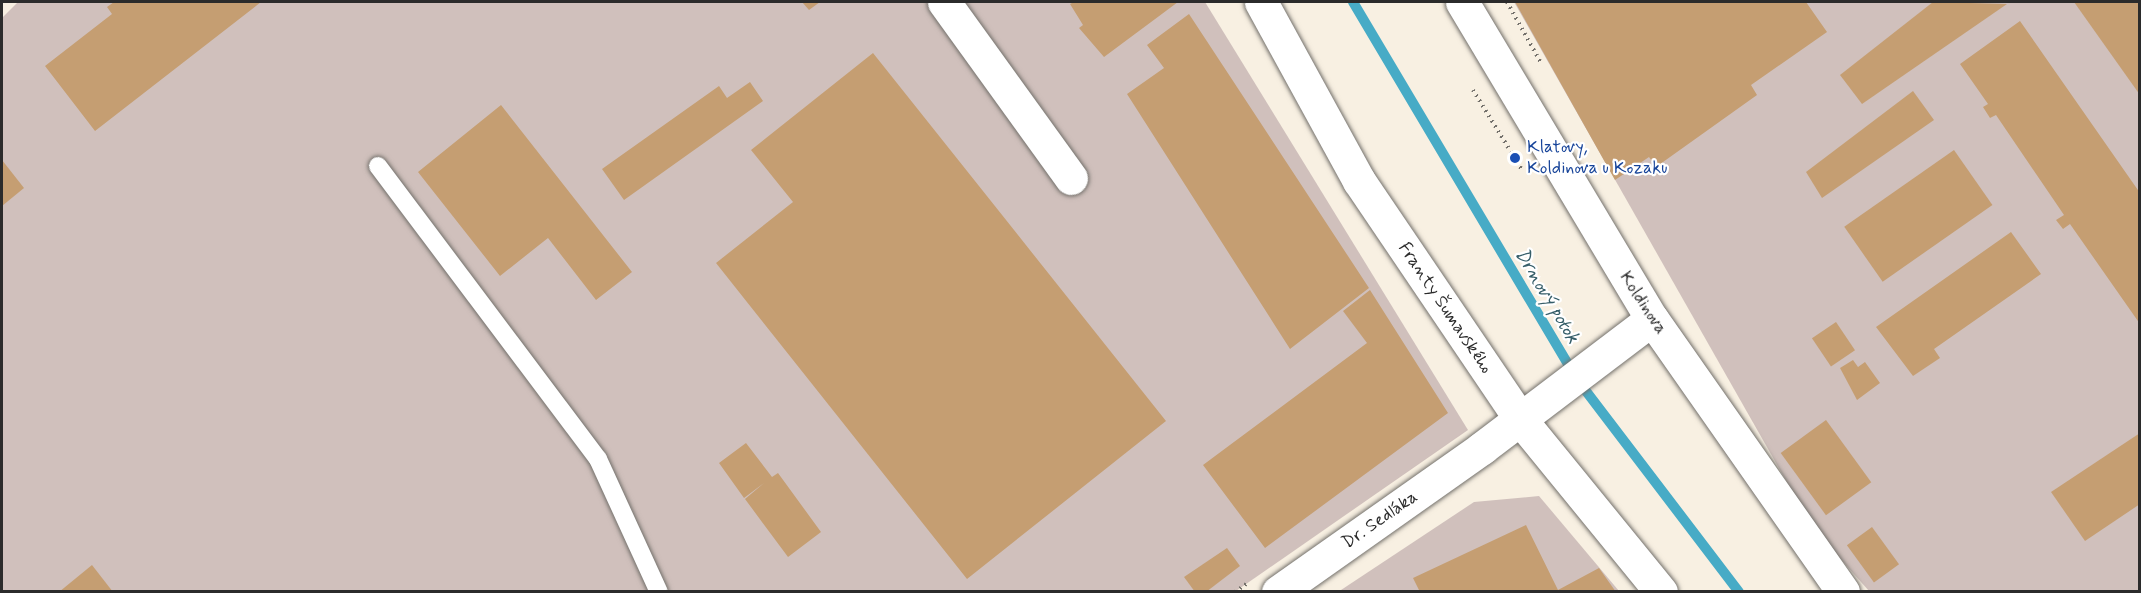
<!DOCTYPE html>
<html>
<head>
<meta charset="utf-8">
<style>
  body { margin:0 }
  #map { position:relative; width:2141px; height:593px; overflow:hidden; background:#f8f0e2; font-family:Mynerve,sans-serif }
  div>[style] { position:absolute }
  .industrial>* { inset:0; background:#d0c0bc }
  .stream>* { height:10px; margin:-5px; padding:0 5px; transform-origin:5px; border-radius:5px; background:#47abc6 }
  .building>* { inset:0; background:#c59e72; transform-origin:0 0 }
  .path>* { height:4px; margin-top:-2px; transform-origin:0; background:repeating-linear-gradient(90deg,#73706b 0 1.5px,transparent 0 6px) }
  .roads { filter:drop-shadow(0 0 2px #73706b) drop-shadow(0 0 2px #73706b) }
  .lane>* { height:18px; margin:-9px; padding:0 9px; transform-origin:9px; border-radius:9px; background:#fff }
  .street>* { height:33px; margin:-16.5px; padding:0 16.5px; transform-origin:16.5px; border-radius:16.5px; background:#fff }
  .secondary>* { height:33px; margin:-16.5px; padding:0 16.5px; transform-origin:16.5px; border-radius:16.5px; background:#fff }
  .dots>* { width:16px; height:16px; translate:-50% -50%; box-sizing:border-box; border:3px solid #fff; border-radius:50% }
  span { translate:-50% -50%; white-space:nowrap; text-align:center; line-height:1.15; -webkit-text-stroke:4.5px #fff; paint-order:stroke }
  .transit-label { font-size:18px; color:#164399 }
  .left { translate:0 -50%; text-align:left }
  .street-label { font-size:18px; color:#2b2b2b }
  .water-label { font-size:20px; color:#365e69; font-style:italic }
  .frame { position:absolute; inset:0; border:3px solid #2b2b2b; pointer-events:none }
</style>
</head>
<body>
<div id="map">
  <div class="industrial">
    <i style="clip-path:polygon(18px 2px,1205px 2px,1468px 430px,1236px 591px,2px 592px,2px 18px)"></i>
    <i style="clip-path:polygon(1514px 2px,2139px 2px,2139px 591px,1869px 591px,1813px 528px)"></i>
    <i style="clip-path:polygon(1539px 496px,1619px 591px,1338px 592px,1474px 502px)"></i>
  </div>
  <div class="stream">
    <i style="left:1353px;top:2px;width:437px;rotate:59.3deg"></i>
    <i style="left:1576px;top:378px;width:269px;rotate:52.7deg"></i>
  </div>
  <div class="building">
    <i style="clip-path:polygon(114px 2px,261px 2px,95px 131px,45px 66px,112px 14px,107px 7px)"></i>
    <i style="clip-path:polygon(802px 2px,820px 2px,809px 10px)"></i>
    <i style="clip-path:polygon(1074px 2px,1178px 2px,1104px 57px,1079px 28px,1083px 25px,1070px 4px)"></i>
    <i style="clip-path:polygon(1515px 2px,1806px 2px,1827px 32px,1751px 85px,1757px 95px,1656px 167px,1649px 157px,1615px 180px)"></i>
    <i style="clip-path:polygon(1933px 2px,2007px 4px,1862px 104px,1840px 75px)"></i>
    <i style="clip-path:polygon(2074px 2px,2140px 2px,2140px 95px)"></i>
    <i style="clip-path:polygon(1189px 14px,1369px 288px,1290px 349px,1127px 94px,1164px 68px,1147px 45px)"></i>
    <i style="clip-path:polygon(2020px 21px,2140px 193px,2140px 324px,2070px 224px,2063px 229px,2056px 220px,2064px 215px,1996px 115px,1990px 118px,1983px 107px,1988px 104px,1960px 64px)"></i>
    <i style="clip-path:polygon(873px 53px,1166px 421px,967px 579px,716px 263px,793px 202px,751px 150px)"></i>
    <i style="clip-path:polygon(750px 82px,763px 101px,624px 200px,602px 169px,719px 86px,727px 98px)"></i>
    <i style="clip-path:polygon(1913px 91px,1934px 120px,1822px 198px,1806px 172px)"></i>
    <i style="clip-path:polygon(501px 105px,632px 272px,596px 300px,548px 238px,500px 276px,418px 172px)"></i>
    <i style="left:1954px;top:150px;width:67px;height:134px;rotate:55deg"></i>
    <i style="clip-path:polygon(2px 160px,24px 188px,2px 206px)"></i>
    <i style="clip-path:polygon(2011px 232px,2041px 274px,1934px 349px,1940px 358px,1913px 376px,1876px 327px)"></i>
    <i style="clip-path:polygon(1370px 290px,1448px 413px,1265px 548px,1203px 465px,1367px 343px,1343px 311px)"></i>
    <i style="left:1836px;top:322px;width:34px;height:29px;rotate:56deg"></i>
    <i style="clip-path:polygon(1853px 360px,1858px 367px,1865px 362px,1880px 383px,1857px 400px,1840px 368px)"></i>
    <i style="left:1826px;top:420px;width:77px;height:56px;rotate:54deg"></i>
    <i style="clip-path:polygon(2140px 433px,2140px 504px,2085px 541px,2051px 492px)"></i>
    <i style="clip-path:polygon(746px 443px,772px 477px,778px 473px,821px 532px,788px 557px,745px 499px,764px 483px,744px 498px,719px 463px)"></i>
    <i style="clip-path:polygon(1526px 525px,1558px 590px,1599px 568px,1616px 592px,1420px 592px,1413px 578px)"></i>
    <i style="left:1872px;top:527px;width:46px;height:31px;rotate:54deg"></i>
    <i style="clip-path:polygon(1227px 548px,1240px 566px,1206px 592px,1195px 592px,1184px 577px)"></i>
    <i style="clip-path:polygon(92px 565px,113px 592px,59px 592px)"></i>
  </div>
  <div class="path">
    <i style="left:1507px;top:2px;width:68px;rotate:60.8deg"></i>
    <i style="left:1473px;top:90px;width:94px;rotate:58.5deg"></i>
    <i style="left:1235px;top:592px;width:14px;rotate:-36deg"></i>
  </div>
  <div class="roads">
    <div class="lane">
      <i style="left:378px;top:166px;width:366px;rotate:53.1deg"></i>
      <i style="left:598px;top:459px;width:146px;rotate:65.4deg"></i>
    </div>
    <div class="street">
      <i style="left:944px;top:2px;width:217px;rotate:54.2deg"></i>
      <i style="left:1261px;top:2px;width:204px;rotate:61.3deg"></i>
      <i style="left:1359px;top:181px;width:287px;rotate:55.9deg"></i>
    </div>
    <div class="secondary">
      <i style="left:1462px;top:2px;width:370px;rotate:59.1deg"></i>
      <i style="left:1652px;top:319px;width:333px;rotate:55deg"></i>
      <i style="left:1520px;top:419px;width:223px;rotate:50.8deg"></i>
      <i style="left:1278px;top:592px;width:250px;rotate:-35.2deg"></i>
      <i style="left:1482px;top:448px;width:213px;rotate:-37.2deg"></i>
    </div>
  </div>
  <div class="dots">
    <i style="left:1515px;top:158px;background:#1a4fb4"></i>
  </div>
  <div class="transit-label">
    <span class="left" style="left:1527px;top:158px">Klatovy,<br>Koldinova u Kozaku</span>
  </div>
  <div class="street-label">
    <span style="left:1643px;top:303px;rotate:57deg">Koldinova</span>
    <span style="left:1445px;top:308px;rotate:56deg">Franty Šumavského</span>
    <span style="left:1380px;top:520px;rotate:-35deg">Dr. Sedláka</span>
  </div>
  <div class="water-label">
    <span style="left:1547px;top:296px;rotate:59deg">Drnový potok</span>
  </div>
  <div class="frame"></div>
</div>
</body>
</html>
